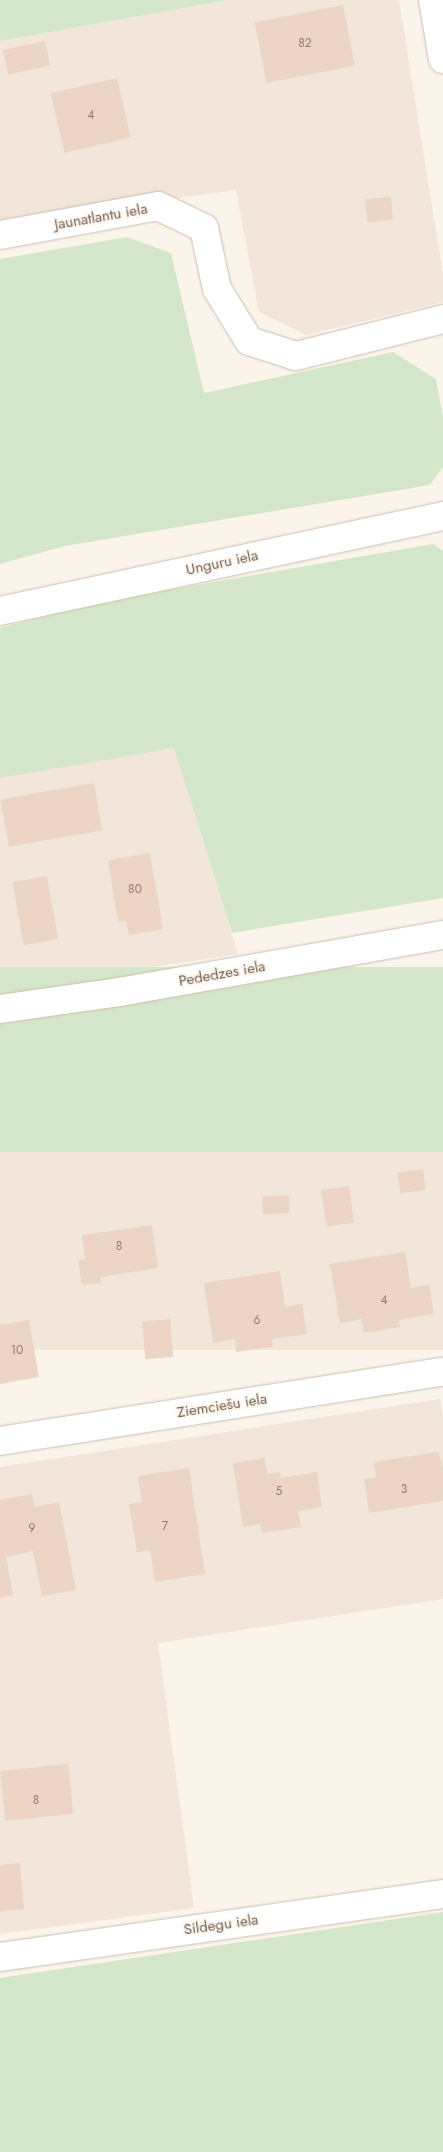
<!DOCTYPE html>
<html>
<head>
<meta charset="utf-8">
<style>
  body { margin:0 }
  #map { position:relative; width:443px; height:2152px; overflow:hidden; background:#faf4ea; font-family:Jost,sans-serif }
  div>[style] { position:absolute }
  .residential>* { inset:0; background:#f1e6d9; transform-origin:0 0 }
  .green>* { inset:0; background:#d5e7ca; transform-origin:0 0 }
  .building>* { inset:0; background:#ecd5c5; transform-origin:0 0 }
  .roads { filter:drop-shadow(0 0 1px #cbbdb1) drop-shadow(0 0 1px #cbbdb1) }
  .minor>* { height:28px; margin:-14px; padding:0 14px; transform-origin:14px; border-radius:14px; background:#fff }
  span { translate:-50% -50%; white-space:nowrap; text-align:center; line-height:1.15; -webkit-text-stroke:4.5px #fdf8f0; paint-order:stroke }
  .number-label { font-size:12px; color:#907b6d }
  .number-label span { -webkit-text-stroke-width:0 }
  .street-label { font-size:15px; color:#725d50 }
</style>
</head>
<body>
<div id="map">
  <div class="residential">
    <i style="clip-path:polygon(228px 0,399px 0,443px 275px,443px 302px,306px 335px,259px 312px,236px 190px,0 222px,0 41px)"></i>
    <i style="clip-path:polygon(174px 747px,238px 954px,0 990px,0 778px)"></i>
    <i style="left:443px;top:1152px;width:198px;height:448px;rotate:90deg"></i>
    <i style="clip-path:polygon(440px 1399px,443px 1417px,443px 1599px,158px 1643px,194px 1908px,0 1934px,0 1467px)"></i>
  </div>
  <div class="green">
    <i style="clip-path:polygon(0 0,228px 0,0 41px)"></i>
    <i style="clip-path:polygon(127px 237px,171px 253px,204px 393px,393px 352px,436px 379px,443px 418px,443px 467px,430px 485px,65px 546px,0 564px,0 259px)"></i>
    <i style="clip-path:polygon(433px 544px,443px 551px,443px 898px,232px 933px,174px 748px,0 778px,0 628px,98px 602px)"></i>
    <i style="left:443px;top:967px;width:185px;height:448px;rotate:90deg"></i>
    <i style="clip-path:polygon(443px 1912px,443px 2152px,0 2152px,0 1978px)"></i>
  </div>
  <div class="building">
    <i style="left:343px;top:5px;width:62px;height:90px;rotate:79deg"></i>
    <i style="left:45px;top:41px;width:25px;height:43px;rotate:78deg"></i>
    <i style="left:117px;top:78px;width:61px;height:68px;rotate:77deg"></i>
    <i style="left:391px;top:197px;width:23px;height:26px;rotate:85deg"></i>
    <i style="left:94px;top:783px;width:48px;height:95px;rotate:80deg"></i>
    <i style="clip-path:polygon(150px 853px,163px 929px,129px 935px,126px 921px,118px 922px,108px 860px)"></i>
    <i style="left:47px;top:876px;width:64px;height:35px;rotate:80deg"></i>
    <i style="left:423px;top:1169px;width:21px;height:26px;rotate:82deg"></i>
    <i style="left:349px;top:1186px;width:37px;height:28px;rotate:82deg"></i>
    <i style="left:289px;top:1195px;width:18px;height:27px;rotate:87deg"></i>
    <i style="clip-path:polygon(152px 1225px,158px 1268px,100px 1277px,101px 1283px,82px 1285px,78px 1260px,85px 1259px,82px 1235px)"></i>
    <i style="clip-path:polygon(405px 1252px,411px 1288px,429px 1285px,434px 1314px,399px 1320px,400px 1327px,364px 1333px,362px 1319px,340px 1323px,330px 1264px)"></i>
    <i style="clip-path:polygon(280px 1271px,285px 1307px,302px 1304px,307px 1334px,272px 1339px,273px 1347px,236px 1352px,235px 1339px,213px 1343px,204px 1283px)"></i>
    <i style="left:170px;top:1319px;width:38px;height:28px;rotate:85deg"></i>
    <i style="clip-path:polygon(29px 1320px,39px 1377px,0 1384px,0 1325px)"></i>
    <i style="clip-path:polygon(438px 1452px,443px 1467px,443px 1501px,369px 1513px,364px 1479px,376px 1478px,374px 1462px)"></i>
    <i style="clip-path:polygon(265px 1458px,267px 1474px,280px 1472px,281px 1478px,317px 1472px,322px 1507px,298px 1511px,301px 1527px,262px 1533px,260px 1524px,243px 1527px,233px 1463px)"></i>
    <i style="clip-path:polygon(189px 1468px,205px 1574px,155px 1582px,150px 1550px,137px 1552px,129px 1504px,142px 1502px,138px 1476px)"></i>
    <i style="clip-path:polygon(32px 1494px,35px 1507px,59px 1502px,76px 1590px,42px 1596px,33px 1551px,6px 1557px,13px 1595px,0 1598px,0 1500px)"></i>
    <i style="left:68px;top:1764px;width:50px;height:68px;rotate:84deg"></i>
    <i style="clip-path:polygon(20px 1863px,24px 1909px,0 1911px,0 1865px)"></i>
  </div>
  <div class="roads">
    <div class="minor">
      <i style="left:433px;top:0;width:60px;rotate:80.4deg"></i>
      <i style="left:0;top:235px;width:161px;rotate:-10.4deg"></i>
      <i style="left:158px;top:206px;width:51px;rotate:25.6deg"></i>
      <i style="left:204px;top:228px;width:62px;rotate:78deg"></i>
      <i style="left:217px;top:289px;width:61px;rotate:58.4deg"></i>
      <i style="left:249px;top:341px;width:49px;rotate:17.7deg"></i>
      <i style="left:296px;top:356px;width:152px;rotate:-14.1deg"></i>
      <i style="left:0;top:611px;width:453px;rotate:-12.1deg"></i>
      <i style="left:0;top:1009px;width:120px;rotate:-8.1deg"></i>
      <i style="left:119px;top:992px;width:329px;rotate:-10deg"></i>
      <i style="left:0;top:1441px;width:448px;rotate:-8.9deg"></i>
      <i style="left:0;top:1957px;width:447px;rotate:-8.1deg"></i>
    </div>
  </div>
  <div class="number-label">
    <span style="left:305px;top:44px">82</span>
    <span style="left:91px;top:116px">4</span>
    <span style="left:135px;top:890px">80</span>
    <span style="left:119px;top:1247px">8</span>
    <span style="left:384px;top:1301px">4</span>
    <span style="left:257px;top:1321px">6</span>
    <span style="left:17px;top:1351px">10</span>
    <span style="left:404px;top:1490px">3</span>
    <span style="left:279px;top:1492px">5</span>
    <span style="left:165px;top:1527px">7</span>
    <span style="left:32px;top:1529px">9</span>
    <span style="left:36px;top:1801px">8</span>
  </div>
  <div class="street-label">
    <span style="left:101px;top:217px;rotate:-10deg">Jaunatlantu iela</span>
    <span style="left:222px;top:563px;rotate:-12deg">Unguru iela</span>
    <span style="left:222px;top:974px;rotate:-10deg">Pededzes iela</span>
    <span style="left:222px;top:1406px;rotate:-9deg">Ziemciešu iela</span>
    <span style="left:221px;top:1925px;rotate:-8deg">Sildegu iela</span>
  </div>
</div>
</body>
</html>
